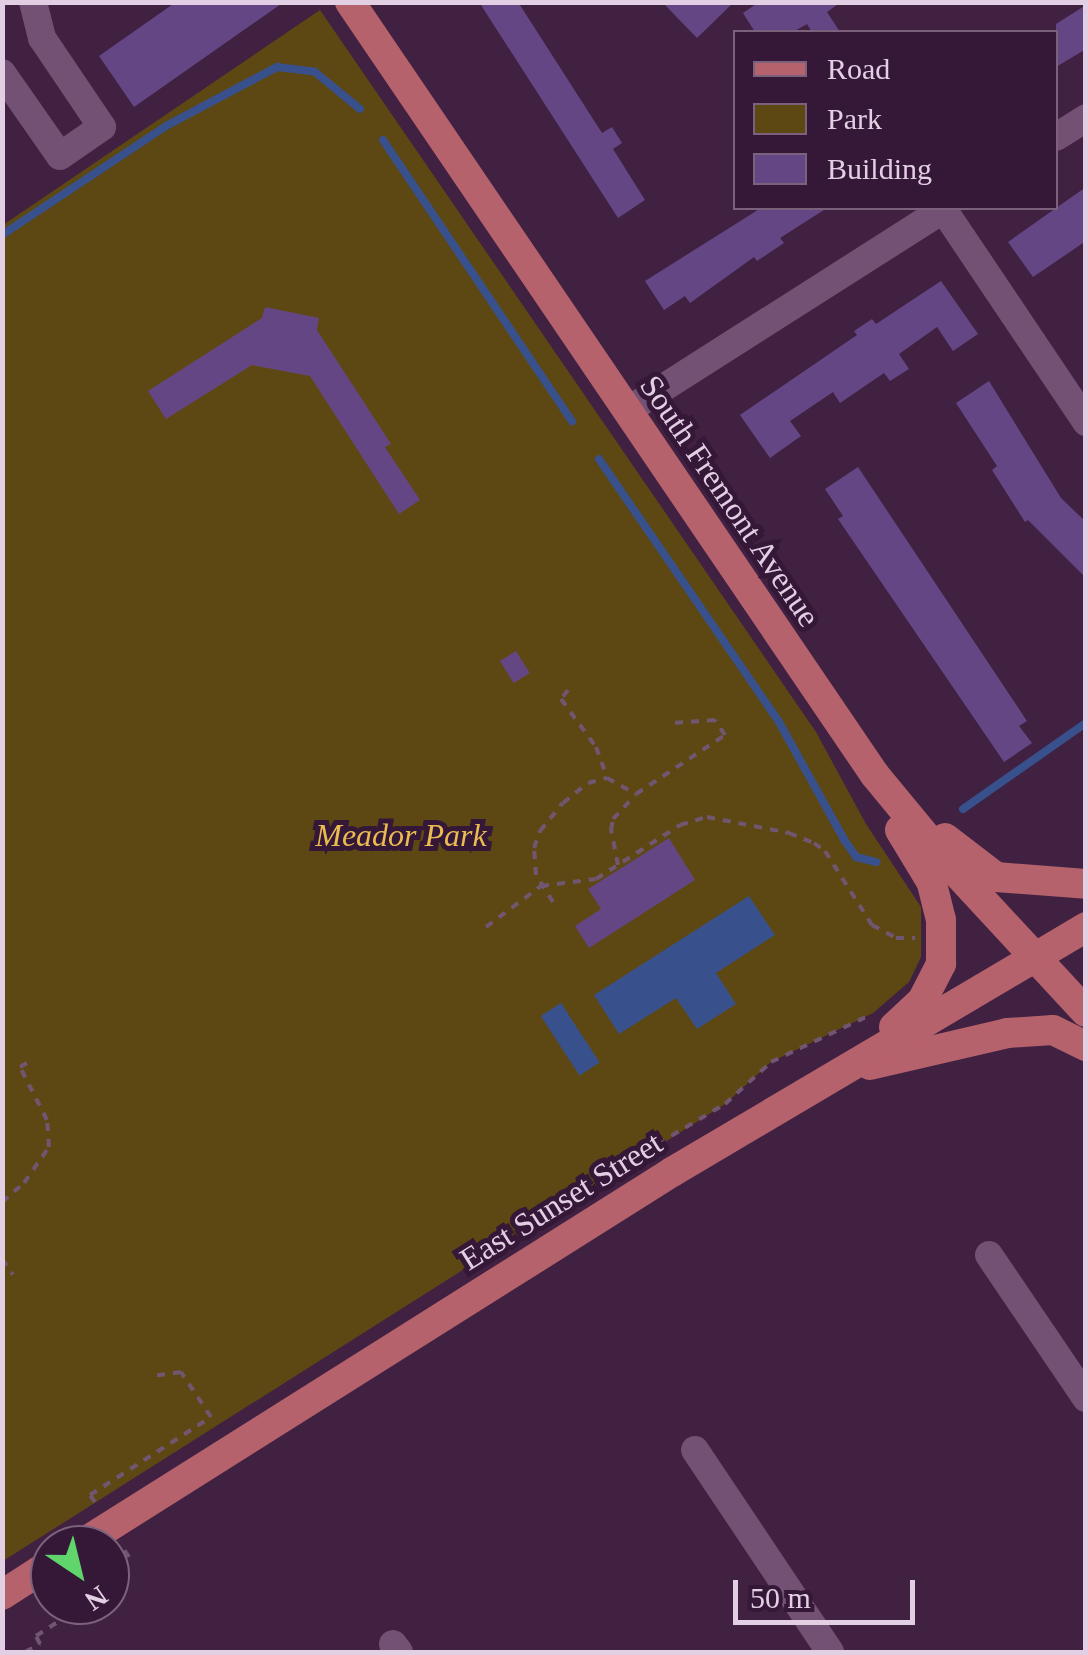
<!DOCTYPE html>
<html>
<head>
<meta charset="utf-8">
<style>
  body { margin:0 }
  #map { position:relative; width:1088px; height:1655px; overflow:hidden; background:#402141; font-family:Georgia,serif }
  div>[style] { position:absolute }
  .green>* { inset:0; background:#5d4813 }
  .water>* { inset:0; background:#38518d; transform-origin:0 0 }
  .stream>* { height:8px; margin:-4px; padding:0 4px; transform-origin:4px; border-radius:4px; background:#38518d }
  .building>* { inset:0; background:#654685; transform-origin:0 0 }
  .path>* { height:4px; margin-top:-2px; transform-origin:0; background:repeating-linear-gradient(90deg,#715672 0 8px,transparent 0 16px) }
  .minor>* { height:28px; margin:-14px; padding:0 14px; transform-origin:14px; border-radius:14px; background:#735174 }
  .major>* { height:30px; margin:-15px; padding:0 15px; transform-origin:15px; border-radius:15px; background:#b6626c }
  span { translate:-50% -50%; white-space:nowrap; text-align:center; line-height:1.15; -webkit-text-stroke:10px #351737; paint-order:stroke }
  .street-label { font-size:32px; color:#e3cfe4 }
  .park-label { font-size:32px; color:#e9bb51; font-style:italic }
  .frame { position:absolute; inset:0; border:5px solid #e3cfe4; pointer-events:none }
  .legend { position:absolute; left:733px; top:30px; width:325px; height:180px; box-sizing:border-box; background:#351737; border:2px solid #7b617c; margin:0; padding:12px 18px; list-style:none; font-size:30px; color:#e3cfe4 }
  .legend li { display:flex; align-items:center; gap:20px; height:50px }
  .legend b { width:50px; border:2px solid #7b617c }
  .north { position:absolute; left:30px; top:1525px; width:100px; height:100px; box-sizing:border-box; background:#351737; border:2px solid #7b617c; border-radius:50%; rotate:145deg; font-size:28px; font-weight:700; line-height:40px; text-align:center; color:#e3cfe4 }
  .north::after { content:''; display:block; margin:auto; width:35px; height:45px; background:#5fd56b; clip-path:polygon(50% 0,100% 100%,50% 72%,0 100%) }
  .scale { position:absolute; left:733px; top:1580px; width:182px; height:45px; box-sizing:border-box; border:5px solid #e3cfe4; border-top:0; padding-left:12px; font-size:30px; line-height:35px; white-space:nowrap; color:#e3cfe4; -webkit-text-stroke:8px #351737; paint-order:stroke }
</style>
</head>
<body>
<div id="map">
  <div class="green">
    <i style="clip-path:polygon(320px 10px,816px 732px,866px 824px,921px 907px,921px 957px,909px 982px,873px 1013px,771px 1062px,725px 1104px,3px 1561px,3px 225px)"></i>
  </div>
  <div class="water">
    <i style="clip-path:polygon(749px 896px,775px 935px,716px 973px,736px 1004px,697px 1029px,676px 998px,619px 1034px,594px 995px)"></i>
    <i style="left:561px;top:1003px;width:71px;height:24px;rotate:57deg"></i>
  </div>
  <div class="stream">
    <i style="left:383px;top:140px;width:339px;rotate:56.1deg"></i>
    <i style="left:2px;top:235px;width:197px;rotate:-33.6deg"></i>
    <i style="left:166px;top:126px;width:126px;rotate:-28deg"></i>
    <i style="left:277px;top:67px;width:38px;rotate:7deg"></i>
    <i style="left:315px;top:72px;width:58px;rotate:39.4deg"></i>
    <i style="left:599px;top:459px;width:319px;rotate:55.6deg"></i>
    <i style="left:779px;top:722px;width:136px;rotate:61deg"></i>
    <i style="left:845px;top:841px;width:19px;rotate:55deg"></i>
    <i style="left:856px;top:857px;width:21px;rotate:14deg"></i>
    <i style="left:963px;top:809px;width:150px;rotate:-35deg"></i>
  </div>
  <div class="building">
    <i style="clip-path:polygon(176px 2px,284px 2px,134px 107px,99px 56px)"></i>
    <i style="clip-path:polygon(479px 2px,518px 2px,602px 133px,612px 127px,622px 143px,613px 149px,645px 200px,618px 218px)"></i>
    <i style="clip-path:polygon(662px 2px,734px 2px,697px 38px)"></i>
    <i style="clip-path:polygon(759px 2px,841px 2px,827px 12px,840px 32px,812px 32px,807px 24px,793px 32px,755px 32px,743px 13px)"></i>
    <i style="clip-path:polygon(1086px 5px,1086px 49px,1056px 67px,1056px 24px)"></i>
    <i style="clip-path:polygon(1086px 187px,1086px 241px,1033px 277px,1008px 242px)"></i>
    <i style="clip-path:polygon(761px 208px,827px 208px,780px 238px,784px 243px,757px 261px,754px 257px,690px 303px,685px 296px,664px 310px,645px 281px)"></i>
    <i style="clip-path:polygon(941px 281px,978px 334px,953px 351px,937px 327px,899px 354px,909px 369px,890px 381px,884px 373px,840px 403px,833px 392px,790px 421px,801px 436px,770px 458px,740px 415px,857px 335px,854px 331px,872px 319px,876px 324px)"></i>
    <i style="clip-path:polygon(265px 307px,319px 318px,317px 330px,391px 444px,385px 447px,420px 500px,399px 514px,310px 376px,252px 365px,166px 419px,148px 391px,262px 318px)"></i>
    <i style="clip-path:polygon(989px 381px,1061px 498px,1086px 522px,1086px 578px,1028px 520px,1025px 522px,992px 470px,997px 466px,956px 403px)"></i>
    <i style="clip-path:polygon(858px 467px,1027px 721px,1019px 726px,1032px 743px,1004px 762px,838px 519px,843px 516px,825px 489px)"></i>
    <i style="left:516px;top:651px;width:26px;height:19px;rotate:58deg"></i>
    <i style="clip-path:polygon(669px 838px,695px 880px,589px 948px,575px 926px,601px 909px,588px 889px)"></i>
  </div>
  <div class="path">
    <i style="left:568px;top:690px;width:11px;rotate:128deg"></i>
    <i style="left:561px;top:699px;width:59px;rotate:53.9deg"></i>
    <i style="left:596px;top:747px;width:33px;rotate:70deg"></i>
    <i style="left:618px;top:865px;width:36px;rotate:-101deg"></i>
    <i style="left:611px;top:830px;width:11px;rotate:-80deg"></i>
    <i style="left:613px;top:819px;width:33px;rotate:-47deg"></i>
    <i style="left:553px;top:902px;width:32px;rotate:-122deg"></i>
    <i style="left:536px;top:875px;width:27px;rotate:-94deg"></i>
    <i style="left:534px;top:848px;width:18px;rotate:-71deg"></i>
    <i style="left:540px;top:831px;width:36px;rotate:-51deg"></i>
    <i style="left:563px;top:803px;width:32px;rotate:-39deg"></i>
    <i style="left:588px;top:783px;width:20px;rotate:-15deg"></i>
    <i style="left:607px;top:778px;width:33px;rotate:29deg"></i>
    <i style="left:636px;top:794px;width:107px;rotate:-33.5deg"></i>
    <i style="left:725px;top:735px;width:18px;rotate:-124deg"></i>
    <i style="left:715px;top:720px;width:43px;rotate:176deg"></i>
    <i style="left:486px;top:927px;width:69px;rotate:-36.7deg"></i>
    <i style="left:541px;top:886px;width:55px;rotate:-7.3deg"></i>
    <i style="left:596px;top:879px;width:100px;rotate:-32.7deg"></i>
    <i style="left:680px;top:825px;width:28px;rotate:-17deg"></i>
    <i style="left:707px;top:817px;width:84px;rotate:11deg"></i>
    <i style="left:789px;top:833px;width:27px;rotate:22deg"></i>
    <i style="left:814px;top:843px;width:14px;rotate:36deg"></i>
    <i style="left:825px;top:851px;width:88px;rotate:57.6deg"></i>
    <i style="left:872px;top:925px;width:27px;rotate:28deg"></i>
    <i style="left:896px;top:938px;width:19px"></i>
    <i style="left:644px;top:1152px;width:94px;rotate:-30.7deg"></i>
    <i style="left:725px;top:1104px;width:62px;rotate:-42.4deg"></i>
    <i style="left:771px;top:1062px;width:107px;rotate:-25.4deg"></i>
    <i style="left:2px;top:1202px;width:29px;rotate:-41deg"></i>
    <i style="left:24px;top:1183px;width:44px;rotate:-55.2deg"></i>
    <i style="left:49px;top:1147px;width:27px;rotate:-94deg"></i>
    <i style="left:47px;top:1120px;width:59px;rotate:-117deg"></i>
    <i style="left:20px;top:1067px;width:14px;rotate:-30deg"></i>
    <i style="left:2px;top:1259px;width:19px;rotate:55deg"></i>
    <i style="left:95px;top:1502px;width:9px;rotate:-126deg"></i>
    <i style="left:90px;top:1495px;width:144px;rotate:-32.8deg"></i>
    <i style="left:211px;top:1417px;width:54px;rotate:-123.7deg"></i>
    <i style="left:181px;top:1372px;width:29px;rotate:172deg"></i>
    <i style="left:110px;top:1580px;width:30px;rotate:-50deg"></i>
    <i style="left:129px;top:1557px;width:11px;rotate:-124deg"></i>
    <i style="left:25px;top:1652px;width:17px;rotate:-28deg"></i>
    <i style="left:40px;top:1644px;width:9px;rotate:-117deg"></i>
    <i style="left:36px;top:1636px;width:57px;rotate:-32.9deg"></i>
  </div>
  <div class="minor">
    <i style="left:2px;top:73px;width:101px;rotate:55.1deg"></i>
    <i style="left:60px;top:156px;width:51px;rotate:-34.6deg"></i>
    <i style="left:102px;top:127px;width:107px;rotate:-124deg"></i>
    <i style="left:42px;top:38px;width:37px;rotate:-104deg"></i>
    <i style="left:1056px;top:137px;width:36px;rotate:-32deg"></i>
    <i style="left:943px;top:209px;width:257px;rotate:56.1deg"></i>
    <i style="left:627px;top:411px;width:378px;rotate:-32.5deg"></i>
    <i style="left:989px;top:1255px;width:173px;rotate:55.9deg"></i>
    <i style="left:695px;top:1450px;width:243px;rotate:56.2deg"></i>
    <i style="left:393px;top:1644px;width:10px;rotate:53deg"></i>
  </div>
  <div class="major">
    <i style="left:350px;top:2px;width:934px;rotate:55.82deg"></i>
    <i style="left:875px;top:775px;width:110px;rotate:50.5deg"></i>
    <i style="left:945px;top:860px;width:207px;rotate:47.2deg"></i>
    <i style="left:945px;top:838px;width:64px;rotate:37.4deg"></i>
    <i style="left:996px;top:877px;width:90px;rotate:4.4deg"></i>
    <i style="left:894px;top:1027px;width:38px;rotate:-43deg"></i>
    <i style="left:922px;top:1001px;width:42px;rotate:-62.8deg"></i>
    <i style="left:941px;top:964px;width:44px;rotate:-90deg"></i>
    <i style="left:941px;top:920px;width:38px;rotate:-104deg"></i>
    <i style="left:932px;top:883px;width:62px;rotate:-121.1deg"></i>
    <i style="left:870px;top:1065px;width:141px;rotate:-13.1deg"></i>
    <i style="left:1007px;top:1033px;width:46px;rotate:-3.7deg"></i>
    <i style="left:1053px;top:1030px;width:37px;rotate:26deg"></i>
    <i style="left:80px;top:1545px;width:700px;rotate:-32.21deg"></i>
    <i style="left:672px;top:1172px;width:481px;rotate:-30.6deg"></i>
    <i style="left:2px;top:1595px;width:57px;rotate:-32.9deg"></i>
  </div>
  <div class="street-label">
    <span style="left:730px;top:501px;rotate:56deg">South Fremont Avenue</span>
    <span style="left:561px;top:1201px;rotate:-32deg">East Sunset Street</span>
  </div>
  <div class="park-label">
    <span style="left:401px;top:835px">Meador Park</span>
  </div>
  <div class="frame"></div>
  <ul class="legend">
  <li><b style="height:12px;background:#b6626c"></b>Road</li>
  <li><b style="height:28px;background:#5d4813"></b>Park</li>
  <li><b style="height:28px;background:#654685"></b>Building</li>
  </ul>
  <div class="north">N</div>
  <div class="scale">50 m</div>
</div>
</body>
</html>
